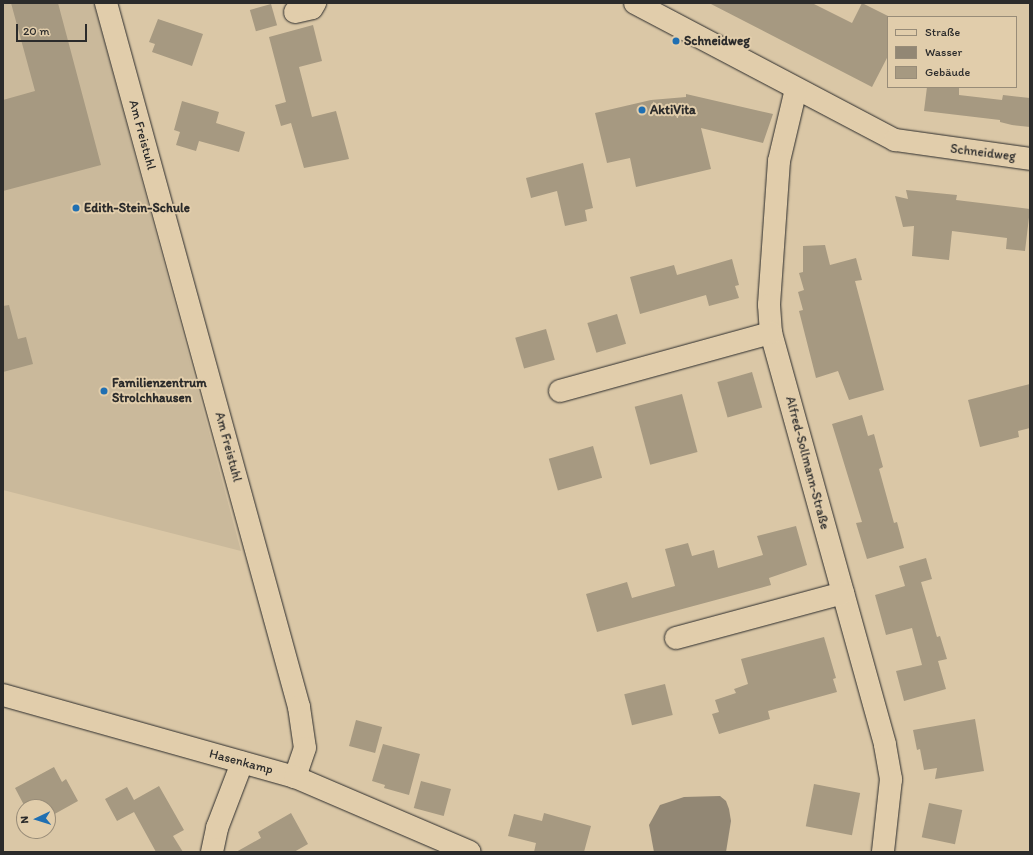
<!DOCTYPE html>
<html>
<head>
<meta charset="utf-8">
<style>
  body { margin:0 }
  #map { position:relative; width:1033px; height:855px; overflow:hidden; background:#dac7a6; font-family:Itim,sans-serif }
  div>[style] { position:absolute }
  .built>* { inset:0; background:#cab99b }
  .water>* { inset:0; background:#928774 }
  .building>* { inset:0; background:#a69981; transform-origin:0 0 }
  .roads { filter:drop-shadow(0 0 1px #2b2b2b) drop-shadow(0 0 1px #2b2b2b) }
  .minor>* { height:22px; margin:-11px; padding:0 11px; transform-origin:11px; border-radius:11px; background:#e1cdab }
  .dots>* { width:11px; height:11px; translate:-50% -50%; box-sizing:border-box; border:2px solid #e1cdab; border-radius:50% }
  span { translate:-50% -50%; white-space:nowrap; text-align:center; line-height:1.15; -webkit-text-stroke:4px #e1cdab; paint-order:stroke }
  .poi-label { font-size:13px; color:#2b2b2b; font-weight:700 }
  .left { translate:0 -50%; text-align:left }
  .street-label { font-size:13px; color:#2b2b2b }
  .frame { position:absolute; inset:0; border:4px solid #2b2b2b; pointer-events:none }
  .legend { position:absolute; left:887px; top:16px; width:130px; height:72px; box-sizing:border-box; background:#e1cdab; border:1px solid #988c78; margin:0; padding:5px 7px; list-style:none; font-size:12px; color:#2b2b2b }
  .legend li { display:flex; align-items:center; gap:8px; height:20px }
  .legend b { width:20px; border:1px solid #988c78 }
  .north { position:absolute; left:16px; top:799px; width:40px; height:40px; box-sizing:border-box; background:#e1cdab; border:1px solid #988c78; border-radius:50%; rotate:266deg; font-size:11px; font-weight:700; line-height:16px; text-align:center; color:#2b2b2b }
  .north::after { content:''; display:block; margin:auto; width:14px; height:18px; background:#1f6fb2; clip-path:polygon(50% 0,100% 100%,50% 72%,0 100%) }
  .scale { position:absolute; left:16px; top:24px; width:71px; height:18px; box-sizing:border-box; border:2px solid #2b2b2b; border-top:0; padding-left:5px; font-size:12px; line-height:14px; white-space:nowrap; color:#2b2b2b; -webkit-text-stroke:3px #e1cdab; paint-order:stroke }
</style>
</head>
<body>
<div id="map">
  <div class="built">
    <i style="clip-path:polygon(3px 3px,94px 3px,241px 551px,3px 490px)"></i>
  </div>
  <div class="water">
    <i style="clip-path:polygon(720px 796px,726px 801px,729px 809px,731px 821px,726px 852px,654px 852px,649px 825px,660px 805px,684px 797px)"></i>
  </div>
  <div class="building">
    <i style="clip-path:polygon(11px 3px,58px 3px,101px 165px,3px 191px,3px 100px,35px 91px)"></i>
    <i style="clip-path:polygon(709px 3px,812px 3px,852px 23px,862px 3px,888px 16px,888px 56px,872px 87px)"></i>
    <i style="left:271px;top:4px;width:22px;height:22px;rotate:74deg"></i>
    <i style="clip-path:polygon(158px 19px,203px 34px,192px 66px,152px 52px,155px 44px,149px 42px)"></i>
    <i style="clip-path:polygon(313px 25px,322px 61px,299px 67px,312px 117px,336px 111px,349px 159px,304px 168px,291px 123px,281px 126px,275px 105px,286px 102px,269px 37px)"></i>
    <i style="clip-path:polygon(927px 87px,959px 87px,959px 95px,1002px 100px,1003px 95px,1030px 98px,1030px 127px,1012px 125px,1000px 122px,1000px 120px,924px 111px)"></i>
    <i style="clip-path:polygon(686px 94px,773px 114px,763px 143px,701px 128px,711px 169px,636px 187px,630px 158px,607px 163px,595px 113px,651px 100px,686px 97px)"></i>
    <i style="clip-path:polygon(182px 101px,219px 112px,216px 123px,245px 132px,239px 152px,199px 141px,196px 151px,176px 145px,180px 132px,174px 130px)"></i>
    <i style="clip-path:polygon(583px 163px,593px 208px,585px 210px,587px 221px,565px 226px,557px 191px,531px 198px,526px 178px)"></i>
    <i style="clip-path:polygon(906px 190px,957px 195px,956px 200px,1030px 209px,1025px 251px,1006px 249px,1007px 238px,952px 231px,949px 260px,912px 256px,914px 226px,903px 227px,895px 196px,908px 199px)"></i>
    <i style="clip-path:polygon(825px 245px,830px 265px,856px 258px,862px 280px,855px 281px,884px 390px,849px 400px,838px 371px,816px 378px,799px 311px,803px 310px,798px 292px,804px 290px,799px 273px,803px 272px,803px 246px)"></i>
    <i style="clip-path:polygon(732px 259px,739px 285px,735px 286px,739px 298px,709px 306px,706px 295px,640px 314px,630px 277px,674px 265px,677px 275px)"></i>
    <i style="clip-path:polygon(9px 305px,18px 339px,26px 337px,33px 364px,3px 372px,3px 306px)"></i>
    <i style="left:617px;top:314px;width:31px;height:31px;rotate:73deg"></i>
    <i style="left:546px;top:329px;width:32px;height:32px;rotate:74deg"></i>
    <i style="left:752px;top:372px;width:37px;height:36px;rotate:74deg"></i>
    <i style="clip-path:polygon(1030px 384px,1030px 428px,1018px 431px,1019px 437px,980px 447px,968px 400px)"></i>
    <i style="left:682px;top:394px;width:60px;height:49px;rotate:75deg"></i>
    <i style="clip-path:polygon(862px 415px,868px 436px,874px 434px,883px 467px,879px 469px,894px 523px,897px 522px,904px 548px,867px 559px,856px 523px,862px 522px,832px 424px)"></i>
    <i style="left:593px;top:446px;width:33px;height:46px;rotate:74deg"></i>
    <i style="clip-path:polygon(796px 526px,807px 565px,769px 578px,771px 585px,597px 632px,586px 594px,627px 582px,632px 598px,675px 586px,665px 549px,688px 543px,692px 556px,714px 550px,718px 568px,763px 555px,757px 536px)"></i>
    <i style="clip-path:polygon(926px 558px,932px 579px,918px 583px,921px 582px,937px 637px,940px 636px,947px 659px,938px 661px,946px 689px,904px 701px,896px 671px,922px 665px,912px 628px,886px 635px,875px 595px,905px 586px,899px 566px)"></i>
    <i style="clip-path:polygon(824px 637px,836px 678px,833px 679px,837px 692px,768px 711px,770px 719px,719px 734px,712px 714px,719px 712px,715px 700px,736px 693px,734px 689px,748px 684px,741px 659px)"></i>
    <i style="left:665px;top:684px;width:32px;height:42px;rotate:76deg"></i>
    <i style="clip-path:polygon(975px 719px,984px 771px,935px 779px,937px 768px,924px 770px,920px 749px,917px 750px,913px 730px)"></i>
    <i style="left:356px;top:720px;width:27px;height:27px;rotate:15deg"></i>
    <i style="clip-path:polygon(383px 744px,420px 754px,409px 795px,384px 788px,385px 785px,372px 781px)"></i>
    <i style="clip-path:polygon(54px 767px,62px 782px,66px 779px,78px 801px,51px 816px,48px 807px,25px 807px,15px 788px)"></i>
    <i style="left:421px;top:781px;width:31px;height:28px;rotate:15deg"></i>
    <i style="left:814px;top:784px;width:47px;height:43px;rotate:11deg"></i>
    <i style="clip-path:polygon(159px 786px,184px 830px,173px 836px,183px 852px,156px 852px,134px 812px,117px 821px,105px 799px,127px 787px,134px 800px)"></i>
    <i style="left:929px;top:803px;width:34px;height:35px;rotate:12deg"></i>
    <i style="clip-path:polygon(291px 813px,308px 844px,294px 852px,236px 852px,261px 838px,258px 832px)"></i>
    <i style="clip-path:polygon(544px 813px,591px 826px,584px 852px,534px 852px,536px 843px,508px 836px,514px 814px,542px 821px)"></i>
  </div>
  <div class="roads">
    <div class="minor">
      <i style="left:106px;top:3px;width:730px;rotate:74.67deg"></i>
      <i style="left:299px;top:707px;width:41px;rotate:81.7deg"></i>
      <i style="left:305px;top:748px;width:31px;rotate:109deg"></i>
      <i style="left:635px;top:3px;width:294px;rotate:27.8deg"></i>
      <i style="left:895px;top:140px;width:136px;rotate:8deg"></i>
      <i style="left:295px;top:12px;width:17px;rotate:-13deg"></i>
      <i style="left:312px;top:8px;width:6px;rotate:-59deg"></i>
      <i style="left:796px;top:89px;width:74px;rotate:103.3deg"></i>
      <i style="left:779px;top:161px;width:144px;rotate:94deg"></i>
      <i style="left:769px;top:305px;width:28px;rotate:86deg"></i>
      <i style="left:771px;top:333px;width:427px;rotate:74.5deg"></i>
      <i style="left:885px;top:745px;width:35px;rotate:80deg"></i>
      <i style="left:891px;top:779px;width:73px;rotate:96.3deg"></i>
      <i style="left:560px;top:391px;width:219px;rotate:-15.4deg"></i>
      <i style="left:676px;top:638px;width:173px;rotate:-15.1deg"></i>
      <i style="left:3px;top:695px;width:303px;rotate:15.7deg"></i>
      <i style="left:295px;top:777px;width:190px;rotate:23.2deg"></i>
      <i style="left:212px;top:852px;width:25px;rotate:-78deg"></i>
      <i style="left:217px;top:828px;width:70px;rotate:-69deg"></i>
    </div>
  </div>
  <div class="dots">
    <i style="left:676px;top:41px;background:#1f6fb2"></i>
    <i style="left:642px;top:110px;background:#1f6fb2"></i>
    <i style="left:76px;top:208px;background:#1f6fb2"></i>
    <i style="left:104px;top:391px;background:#1f6fb2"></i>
  </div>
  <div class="poi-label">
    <span class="left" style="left:684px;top:41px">Schneidweg</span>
    <span class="left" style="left:650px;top:110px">AktiVita</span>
    <span class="left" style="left:84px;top:208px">Edith-Stein-Schule</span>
    <span class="left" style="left:112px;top:391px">Familienzentrum<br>Strolchhausen</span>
  </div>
  <div class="street-label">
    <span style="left:142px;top:135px;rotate:75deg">Am Freistuhl</span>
    <span style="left:983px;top:153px;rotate:7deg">Schneidweg</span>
    <span style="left:228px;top:447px;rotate:75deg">Am Freistuhl</span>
    <span style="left:807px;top:463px;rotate:75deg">Alfred-Sollmann-Straße</span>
    <span style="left:241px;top:762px;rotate:15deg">Hasenkamp</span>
  </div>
  <div class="frame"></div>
  <ul class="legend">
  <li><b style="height:5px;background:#e1cdab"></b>Straße</li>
  <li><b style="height:11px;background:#928774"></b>Wasser</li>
  <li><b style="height:11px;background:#a69981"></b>Gebäude</li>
  </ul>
  <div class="north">N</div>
  <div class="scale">20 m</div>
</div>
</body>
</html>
